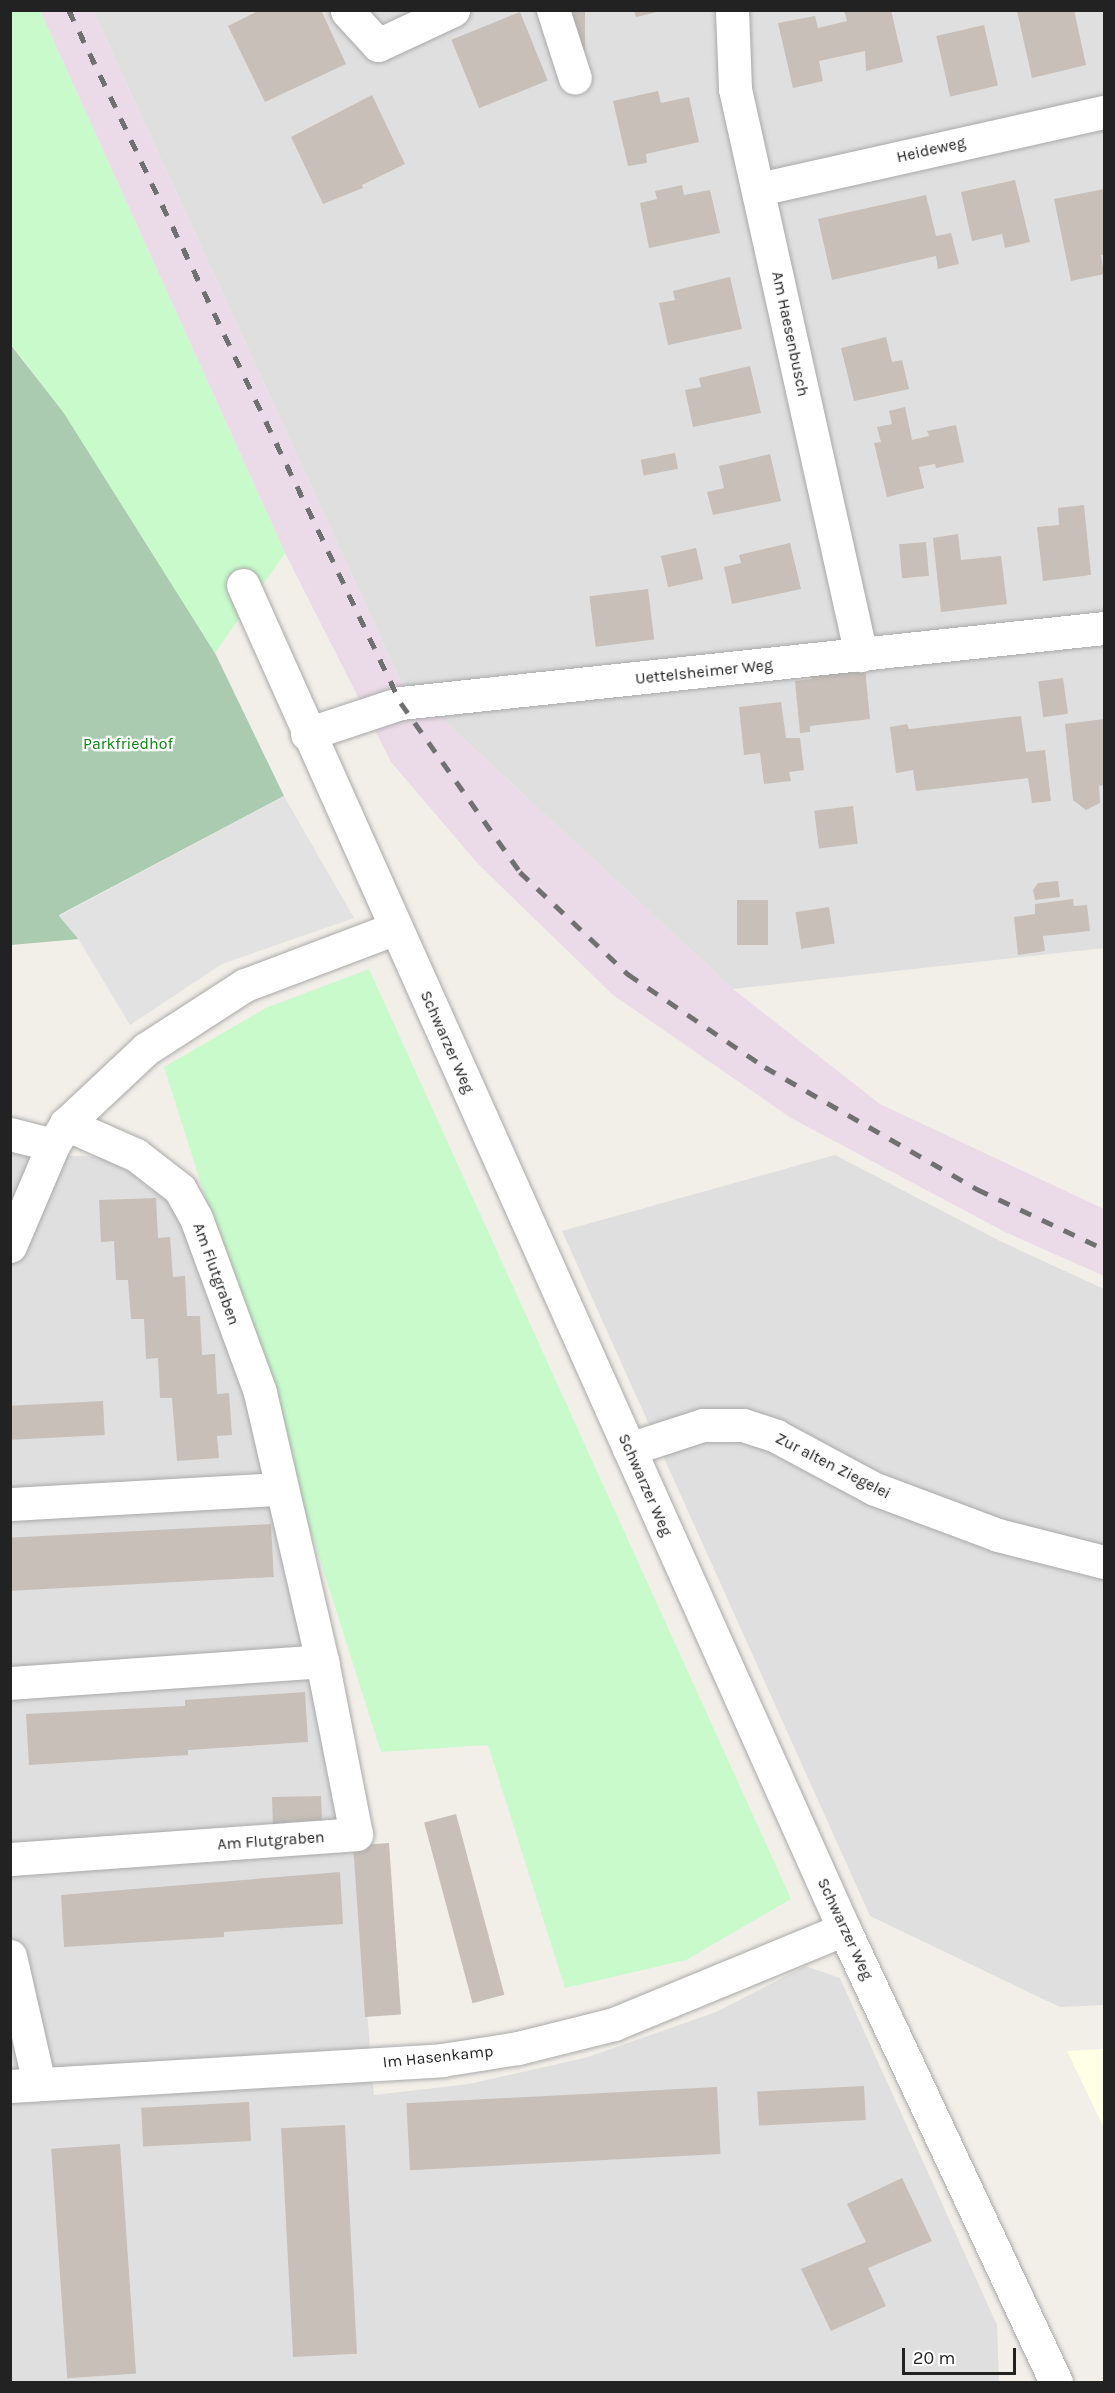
<!DOCTYPE html>
<html>
<head>
<meta charset="utf-8">
<style>
  body { margin:0 }
  #map { position:relative; width:1115px; height:2393px; overflow:hidden; background:#f2efe9; font-family:Karla,sans-serif }
  div>[style] { position:absolute }
  .residential>* { inset:0; background:#e0dfdf }
  .industrial>* { inset:0; background:#ebdbe8 }
  .education>* { inset:0; background:#ffffe5 }
  .cemetery>* { inset:0; background:#aacbaf }
  .park>* { inset:0; background:#c8facc }
  .parking>* { inset:0; background:#e2e2e2 }
  .building>* { inset:0; background:#c7bfb8; transform-origin:0 0 }
  .roads { filter:drop-shadow(0 0 2px #a9a9a9) drop-shadow(0 0 2px #a9a9a9) }
  .street>* { height:33px; margin:-16.5px; padding:0 16.5px; transform-origin:16.5px; border-radius:16.5px; background:#fff }
  .rail>* { height:4.5px; margin-top:-2.25px; transform-origin:0; background:repeating-linear-gradient(90deg,#707070 0 12px,transparent 0 24px) }
  span { translate:-50% -50%; white-space:nowrap; text-align:center; line-height:1.15; -webkit-text-stroke:4.5px #fff; paint-order:stroke }
  .street-label { font-size:16px; color:#222 }
  .park-label { font-size:16px; color:#0c8416 }
  .frame { position:absolute; inset:0; border:12px solid #222; pointer-events:none }
  .scale { position:absolute; left:902px; top:2348px; width:114px; height:27px; box-sizing:border-box; border:3px solid #222; border-top:0; padding-left:8px; font-size:18px; line-height:21px; white-space:nowrap; color:#222; -webkit-text-stroke:4px #fff; paint-order:stroke }
</style>
</head>
<body>
<div id="map">
  <div class="residential">
    <i style="clip-path:polygon(93px 11px,1104px 11px,1104px 948px,733px 989px,400px 680px)"></i>
    <i style="clip-path:polygon(11px 1154px,111px 1157px,174px 1196px,234px 1350px,353px 1846px,374px 2095px,469px 2084px,588px 2057px,716px 2012px,805px 1966px,840px 1978px,997px 2325px,999px 2382px,11px 2382px)"></i>
    <i style="clip-path:polygon(835px 1155px,1000px 1241px,1104px 1289px,1104px 2005px,1060px 2007px,870px 1916px,562px 1231px)"></i>
  </div>
  <div class="industrial">
    <i style="clip-path:polygon(40px 11px,93px 11px,400px 680px,733px 989px,880px 1104px,1104px 1209px,1104px 1276px,1005px 1232px,791px 1118px,613px 995px,478px 864px,391px 762px,285px 553px)"></i>
  </div>
  <div class="education">
    <i style="clip-path:polygon(1104px 2049px,1104px 2128px,1067px 2051px)"></i>
  </div>
  <div class="cemetery">
    <i style="clip-path:polygon(10px 344px,64px 413px,215px 653px,284px 796px,59px 915px,79px 939px,11px 945px)"></i>
  </div>
  <div class="park">
    <i style="clip-path:polygon(11px 11px,40px 11px,285px 553px,215px 653px,64px 413px,11px 344px)"></i>
    <i style="clip-path:polygon(369px 969px,791px 1899px,686px 1960px,565px 1988px,488px 1745px,381px 1752px,164px 1067px,266px 1008px)"></i>
  </div>
  <div class="parking">
    <i style="clip-path:polygon(284px 796px,354px 918px,222px 964px,130px 1025px,79px 940px,59px 916px)"></i>
  </div>
  <div class="building">
    <i style="clip-path:polygon(260px 10px,321px 10px,346px 64px,265px 102px,228px 26px)"></i>
    <i style="left:567px;top:10px;width:18px;height:52px"></i>
    <i style="clip-path:polygon(634px 10px,661px 10px,661px 11px,636px 17px)"></i>
    <i style="clip-path:polygon(844px 10px,891px 10px,903px 62px,866px 71px,865px 51px,819px 61px,823px 81px,793px 88px,778px 23px,815px 16px,818px 28px,847px 21px)"></i>
    <i style="clip-path:polygon(1074px 10px,1086px 65px,1032px 78px,1017px 11px)"></i>
    <i style="left:520px;top:12px;width:74px;height:74px;rotate:68deg"></i>
    <i style="left:984px;top:25px;width:62px;height:49px;rotate:77deg"></i>
    <i style="clip-path:polygon(658px 91px,661px 103px,689px 97px,699px 142px,646px 154px,647px 163px,628px 166px,613px 101px)"></i>
    <i style="clip-path:polygon(372px 95px,405px 164px,362px 185px,363px 188px,323px 204px,291px 137px)"></i>
    <i style="clip-path:polygon(1015px 180px,1030px 242px,1005px 248px,1002px 234px,972px 241px,961px 192px)"></i>
    <i style="clip-path:polygon(682px 185px,684px 195px,710px 190px,720px 233px,649px 248px,640px 203px,657px 199px,655px 191px)"></i>
    <i style="clip-path:polygon(1104px 189px,1104px 255px,1101px 255px,1104px 274px,1071px 281px,1054px 199px)"></i>
    <i style="clip-path:polygon(926px 195px,936px 236px,951px 233px,959px 264px,938px 269px,936px 256px,832px 280px,818px 219px)"></i>
    <i style="clip-path:polygon(730px 277px,742px 329px,668px 345px,659px 303px,675px 300px,673px 291px)"></i>
    <i style="clip-path:polygon(886px 337px,892px 362px,902px 360px,909px 389px,854px 401px,841px 348px)"></i>
    <i style="clip-path:polygon(750px 366px,761px 413px,693px 427px,685px 390px,701px 387px,699px 378px)"></i>
    <i style="clip-path:polygon(905px 407px,912px 440px,929px 436px,927px 431px,956px 425px,964px 462px,936px 468px,935px 464px,919px 467px,924px 488px,887px 497px,874px 443px,881px 442px,877px 427px,892px 424px,889px 411px)"></i>
    <i style="left:675px;top:453px;width:16px;height:35px;rotate:79deg"></i>
    <i style="clip-path:polygon(770px 454px,781px 501px,713px 515px,707px 492px,724px 488px,719px 466px)"></i>
    <i style="clip-path:polygon(1084px 505px,1091px 575px,1043px 581px,1037px 527px,1059px 525px,1058px 508px)"></i>
    <i style="clip-path:polygon(958px 534px,961px 560px,1001px 556px,1007px 604px,941px 612px,933px 538px)"></i>
    <i style="left:926px;top:542px;width:34px;height:27px;rotate:85deg"></i>
    <i style="clip-path:polygon(790px 543px,801px 589px,732px 604px,724px 567px,741px 563px,739px 555px)"></i>
    <i style="left:696px;top:548px;width:32px;height:36px;rotate:77deg"></i>
    <i style="left:648px;top:589px;width:51px;height:59px;rotate:83deg"></i>
    <i style="clip-path:polygon(865px 668px,870px 719px,810px 726px,810px 732px,800px 733px,795px 681px,812px 679px,812px 674px)"></i>
    <i style="left:1063px;top:678px;width:36px;height:25px;rotate:82deg"></i>
    <i style="clip-path:polygon(781px 702px,786px 738px,800px 738px,804px 770px,789px 772px,791px 781px,764px 784px,760px 753px,744px 755px,739px 707px)"></i>
    <i style="clip-path:polygon(1021px 716px,1026px 752px,1045px 750px,1051px 801px,1032px 803px,1028px 778px,916px 791px,913px 770px,896px 773px,890px 727px,907px 724px,909px 729px)"></i>
    <i style="clip-path:polygon(1104px 719px,1104px 785px,1099px 786px,1100px 803px,1086px 810px,1073px 800px,1065px 724px)"></i>
    <i style="left:853px;top:806px;width:38px;height:39px;rotate:83deg"></i>
    <i style="clip-path:polygon(1058px 881px,1060px 897px,1035px 900px,1033px 890px,1038px 883px)"></i>
    <i style="clip-path:polygon(1073px 899px,1074px 906px,1087px 905px,1090px 931px,1043px 936px,1045px 951px,1018px 955px,1014px 917px,1035px 914px,1035px 904px)"></i>
    <i style="left:737px;top:900px;width:31px;height:45px"></i>
    <i style="left:829px;top:907px;width:37px;height:34px;rotate:81deg"></i>
    <i style="clip-path:polygon(156px 1198px,158px 1238px,170px 1237px,173px 1277px,185px 1276px,187px 1316px,200px 1316px,202px 1355px,215px 1354px,217px 1394px,229px 1393px,232px 1435px,217px 1436px,219px 1458px,177px 1461px,172px 1398px,160px 1398px,158px 1358px,146px 1359px,144px 1319px,131px 1319px,128px 1280px,116px 1280px,114px 1241px,101px 1242px,99px 1200px)"></i>
    <i style="left:103px;top:1401px;width:34px;height:93px;rotate:87deg"></i>
    <i style="left:271px;top:1524px;width:53px;height:262px;rotate:87deg"></i>
    <i style="clip-path:polygon(305px 1692px,308px 1742px,188px 1750px,188px 1755px,29px 1765px,26px 1714px,185px 1706px,185px 1700px)"></i>
    <i style="clip-path:polygon(321px 1796px,322px 1820px,286px 1822px,286px 1829px,273px 1830px,272px 1797px)"></i>
    <i style="left:456px;top:1814px;width:187px;height:33px;rotate:75deg"></i>
    <i style="left:389px;top:1843px;width:172px;height:36px;rotate:86deg"></i>
    <i style="clip-path:polygon(340px 1872px,343px 1924px,224px 1932px,224px 1937px,64px 1947px,61px 1895px)"></i>
    <i style="left:864px;top:2086px;width:34px;height:107px;rotate:87deg"></i>
    <i style="left:717px;top:2087px;width:67px;height:311px;rotate:87deg"></i>
    <i style="left:249px;top:2102px;width:39px;height:108px;rotate:87deg"></i>
    <i style="left:345px;top:2125px;width:229px;height:64px;rotate:87deg"></i>
    <i style="left:120px;top:2144px;width:230px;height:69px;rotate:86deg"></i>
    <i style="clip-path:polygon(902px 2178px,932px 2241px,868px 2268px,886px 2306px,831px 2331px,801px 2269px,866px 2242px,847px 2204px)"></i>
  </div>
  <div class="roads">
    <div class="street">
      <i style="left:553px;top:10px;width:71px;rotate:72.1deg"></i>
      <i style="left:732px;top:10px;width:79px;rotate:87.8deg"></i>
      <i style="left:735px;top:89px;width:580px;rotate:77.45deg"></i>
      <i style="left:347px;top:11px;width:46px;rotate:47.6deg"></i>
      <i style="left:378px;top:45px;width:83px;rotate:-25deg"></i>
      <i style="left:759px;top:189px;width:353px;rotate:-12.6deg"></i>
      <i style="left:243px;top:585px;width:1472px;rotate:65.91deg"></i>
      <i style="left:844px;top:1929px;width:500px;rotate:64.92deg"></i>
      <i style="left:307px;top:734px;width:99px;rotate:-18.3deg"></i>
      <i style="left:401px;top:703px;width:707px;rotate:-6.09deg"></i>
      <i style="left:10px;top:1134px;width:44px;rotate:14.3deg"></i>
      <i style="left:10px;top:1246px;width:110px;rotate:-66.9deg"></i>
      <i style="left:53px;top:1145px;width:25px;rotate:-58deg"></i>
      <i style="left:66px;top:1124px;width:110px;rotate:-43.2deg"></i>
      <i style="left:146px;top:1049px;width:118px;rotate:-32.9deg"></i>
      <i style="left:245px;top:985px;width:161px;rotate:-20.7deg"></i>
      <i style="left:629px;top:1449px;width:78px;rotate:-18deg"></i>
      <i style="left:703px;top:1425px;width:40px"></i>
      <i style="left:743px;top:1425px;width:35px;rotate:18deg"></i>
      <i style="left:776px;top:1436px;width:112px;rotate:28.2deg"></i>
      <i style="left:875px;top:1489px;width:131px;rotate:20.5deg"></i>
      <i style="left:998px;top:1535px;width:109px;rotate:14.3deg"></i>
      <i style="left:10px;top:1504px;width:272px;rotate:-3.2deg"></i>
      <i style="left:10px;top:1683px;width:313px;rotate:-4deg"></i>
      <i style="left:10px;top:1859px;width:347px;rotate:-4.1deg"></i>
      <i style="left:356px;top:1834px;width:176px;rotate:-101.1deg"></i>
      <i style="left:322px;top:1661px;width:276px;rotate:-103deg"></i>
      <i style="left:260px;top:1392px;width:185px;rotate:-110.2deg"></i>
      <i style="left:196px;top:1218px;width:33px;rotate:-119deg"></i>
      <i style="left:180px;top:1189px;width:56px;rotate:-142.3deg"></i>
      <i style="left:136px;top:1155px;width:77px;rotate:-156.1deg"></i>
      <i style="left:10px;top:1956px;width:131px;rotate:77.2deg"></i>
      <i style="left:10px;top:2086px;width:433px;rotate:-3.4deg"></i>
      <i style="left:442px;top:2060px;width:77px;rotate:-9deg"></i>
      <i style="left:518px;top:2048px;width:99px;rotate:-14deg"></i>
      <i style="left:614px;top:2024px;width:249px;rotate:-22.4deg"></i>
    </div>
  </div>
  <div class="rail">
    <i style="left:69px;top:10px;width:768px;rotate:64.4deg"></i>
    <i style="left:401px;top:703px;width:207px;rotate:54.8deg"></i>
    <i style="left:520px;top:872px;width:149px;rotate:43.4deg"></i>
    <i style="left:628px;top:974px;width:166px;rotate:34.2deg"></i>
    <i style="left:765px;top:1067px;width:245px;rotate:29.9deg"></i>
    <i style="left:977px;top:1189px;width:140px;rotate:25.3deg"></i>
  </div>
  <div class="street-label">
    <span style="left:931px;top:150px;rotate:-13deg">Heideweg</span>
    <span style="left:790px;top:334px;rotate:78deg">Am Haesenbusch</span>
    <span style="left:704px;top:672px;rotate:-6deg">Uettelsheimer Weg</span>
    <span style="left:447px;top:1042px;rotate:66deg">Schwarzer Weg</span>
    <span style="left:216px;top:1274px;rotate:70deg">Am Flutgraben</span>
    <span style="left:833px;top:1466px;rotate:27deg">Zur alten Ziegelei</span>
    <span style="left:645px;top:1485px;rotate:66deg">Schwarzer Weg</span>
    <span style="left:271px;top:1841px;rotate:-4deg">Am Flutgraben</span>
    <span style="left:845px;top:1929px;rotate:65deg">Schwarzer Weg</span>
    <span style="left:438px;top:2057px;rotate:-6deg">Im Hasenkamp</span>
  </div>
  <div class="park-label">
    <span style="left:128px;top:744px">Parkfriedhof</span>
  </div>
  <div class="frame"></div>
  <div class="scale">20 m</div>
</div>
</body>
</html>
